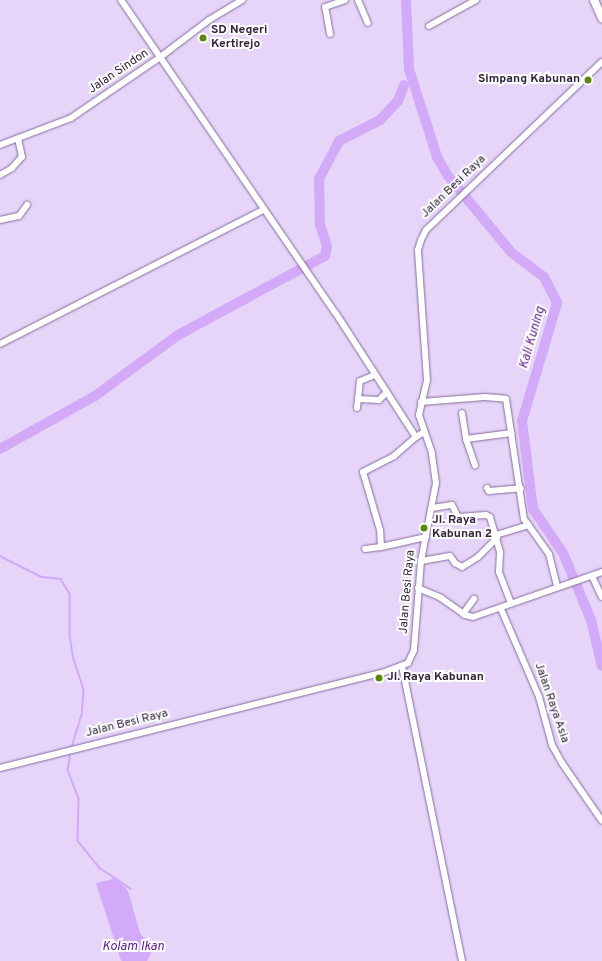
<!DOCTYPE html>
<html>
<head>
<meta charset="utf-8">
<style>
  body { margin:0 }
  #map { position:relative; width:602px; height:961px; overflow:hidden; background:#e6d5f8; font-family:Overpass,sans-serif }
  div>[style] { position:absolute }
  .water>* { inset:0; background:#d2aaf7 }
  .stream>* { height:1.5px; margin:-0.75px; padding:0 0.75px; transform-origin:0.75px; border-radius:0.75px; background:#d2aaf7 }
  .river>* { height:10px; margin:-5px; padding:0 5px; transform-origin:5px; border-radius:5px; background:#d2aaf7 }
  .roads { filter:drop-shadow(0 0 1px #866a9f) drop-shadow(0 0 1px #866a9f) }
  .minor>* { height:6px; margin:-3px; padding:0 3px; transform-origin:3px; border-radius:3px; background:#fff }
  .major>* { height:8px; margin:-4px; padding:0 4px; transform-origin:4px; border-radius:4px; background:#fff }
  .dots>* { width:11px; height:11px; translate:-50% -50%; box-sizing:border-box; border:2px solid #fefefe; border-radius:50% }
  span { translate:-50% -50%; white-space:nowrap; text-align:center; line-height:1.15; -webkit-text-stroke:4px #fefefe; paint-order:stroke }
  .poi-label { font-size:12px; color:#30253b; font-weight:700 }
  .left { translate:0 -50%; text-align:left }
  .right { translate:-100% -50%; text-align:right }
  .street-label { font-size:12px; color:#30253b }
  .water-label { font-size:13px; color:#621e8e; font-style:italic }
</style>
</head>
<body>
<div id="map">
  <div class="water">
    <i style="clip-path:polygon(117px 878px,128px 891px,140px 933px,150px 945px,152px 951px,147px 961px,122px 961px,120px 958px,96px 883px)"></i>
  </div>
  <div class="stream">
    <i style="left:0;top:556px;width:47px;rotate:26.6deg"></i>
    <i style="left:42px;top:577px;width:19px;rotate:6deg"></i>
    <i style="left:61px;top:579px;width:17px;rotate:59deg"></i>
    <i style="left:70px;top:594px;width:41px;rotate:90deg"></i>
    <i style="left:70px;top:635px;width:24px;rotate:81deg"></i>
    <i style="left:74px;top:659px;width:32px;rotate:72deg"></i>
    <i style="left:84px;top:689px;width:26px;rotate:94deg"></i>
    <i style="left:82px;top:715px;width:34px;rotate:107deg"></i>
    <i style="left:71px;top:752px;width:18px;rotate:99deg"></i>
    <i style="left:68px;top:770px;width:31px;rotate:69deg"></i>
    <i style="left:79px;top:799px;width:42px;rotate:91.4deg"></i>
    <i style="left:78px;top:841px;width:35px;rotate:51deg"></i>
    <i style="left:100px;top:868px;width:37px;rotate:34deg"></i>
  </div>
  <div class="river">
    <i style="left:406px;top:0;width:69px;rotate:87.5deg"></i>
    <i style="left:409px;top:69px;width:92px;rotate:72.3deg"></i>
    <i style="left:437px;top:157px;width:22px;rotate:60deg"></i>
    <i style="left:448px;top:176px;width:100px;rotate:50.3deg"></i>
    <i style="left:512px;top:253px;width:40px;rotate:37deg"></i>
    <i style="left:544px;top:277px;width:29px;rotate:63deg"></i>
    <i style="left:557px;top:303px;width:123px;rotate:106.5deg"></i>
    <i style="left:522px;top:421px;width:89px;rotate:82.9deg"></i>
    <i style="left:533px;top:509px;width:53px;rotate:55.7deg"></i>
    <i style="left:563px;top:553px;width:73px;rotate:67.3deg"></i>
    <i style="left:591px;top:620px;width:47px;rotate:76.6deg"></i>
    <i style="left:0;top:449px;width:109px;rotate:-29.2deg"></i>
    <i style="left:95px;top:396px;width:103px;rotate:-36.3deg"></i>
    <i style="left:178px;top:335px;width:167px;rotate:-28.3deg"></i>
    <i style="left:325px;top:256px;width:10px;rotate:-79deg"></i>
    <i style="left:327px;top:246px;width:22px;rotate:-108deg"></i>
    <i style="left:320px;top:225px;width:46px;rotate:-91.2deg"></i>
    <i style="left:319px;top:179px;width:43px;rotate:-62.2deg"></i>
    <i style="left:339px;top:141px;width:46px;rotate:-27.1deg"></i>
    <i style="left:380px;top:120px;width:26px;rotate:-47deg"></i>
    <i style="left:398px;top:101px;width:17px;rotate:-69deg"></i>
  </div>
  <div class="roads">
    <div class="minor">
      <i style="left:121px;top:0;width:378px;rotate:55.6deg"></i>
      <i style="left:335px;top:312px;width:149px;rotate:57.1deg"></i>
      <i style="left:416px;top:437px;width:9px;rotate:-32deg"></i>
      <i style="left:358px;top:0;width:25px;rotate:67deg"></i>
      <i style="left:429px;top:26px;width:54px;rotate:-29deg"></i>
      <i style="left:330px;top:34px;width:27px;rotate:-100deg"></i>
      <i style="left:325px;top:7px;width:21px;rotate:-19deg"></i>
      <i style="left:0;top:145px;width:76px;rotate:-20.8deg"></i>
      <i style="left:71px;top:118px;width:107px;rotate:-34.3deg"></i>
      <i style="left:159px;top:58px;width:63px;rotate:-37.2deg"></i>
      <i style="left:209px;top:20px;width:39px;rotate:-31deg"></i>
      <i style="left:0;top:175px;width:14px;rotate:-30deg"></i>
      <i style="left:12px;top:168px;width:15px;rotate:-48deg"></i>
      <i style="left:22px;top:157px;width:19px;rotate:-102deg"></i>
      <i style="left:0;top:220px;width:19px;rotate:-12deg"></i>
      <i style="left:19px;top:216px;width:14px;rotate:-54deg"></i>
      <i style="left:0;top:344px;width:295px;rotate:-27deg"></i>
      <i style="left:358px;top:399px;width:18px;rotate:-84deg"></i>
      <i style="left:360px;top:381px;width:16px;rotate:-22deg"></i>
      <i style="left:421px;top:402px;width:64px;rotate:-4.5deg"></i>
      <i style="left:485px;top:397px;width:21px;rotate:5deg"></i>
      <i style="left:506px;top:399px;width:121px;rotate:81.5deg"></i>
      <i style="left:524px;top:519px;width:43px;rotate:54.5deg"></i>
      <i style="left:549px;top:554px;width:34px;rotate:76deg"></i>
      <i style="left:357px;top:408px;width:9px;rotate:-84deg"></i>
      <i style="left:358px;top:399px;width:21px;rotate:3deg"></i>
      <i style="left:379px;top:400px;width:11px;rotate:-45deg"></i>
      <i style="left:462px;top:413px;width:26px;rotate:81deg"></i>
      <i style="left:466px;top:439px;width:46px;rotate:-7.4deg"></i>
      <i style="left:466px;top:439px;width:28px;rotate:71deg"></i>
      <i style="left:487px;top:488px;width:4px;rotate:56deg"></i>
      <i style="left:489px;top:491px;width:32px;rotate:-5deg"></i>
      <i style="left:432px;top:508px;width:20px;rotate:-9deg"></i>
      <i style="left:452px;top:505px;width:13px;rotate:63deg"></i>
      <i style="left:458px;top:517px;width:28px;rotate:-4deg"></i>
      <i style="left:486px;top:515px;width:4px;rotate:27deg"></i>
      <i style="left:490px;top:517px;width:37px;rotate:74deg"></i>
      <i style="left:500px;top:553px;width:19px;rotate:93deg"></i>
      <i style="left:499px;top:572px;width:34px;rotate:69deg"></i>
      <i style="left:496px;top:535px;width:34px;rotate:-17deg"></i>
      <i style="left:381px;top:547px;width:46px;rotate:-12.5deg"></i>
      <i style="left:365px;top:549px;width:16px;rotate:-7deg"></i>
      <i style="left:381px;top:547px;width:17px;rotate:-93deg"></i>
      <i style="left:380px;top:530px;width:60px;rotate:-106.3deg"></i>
      <i style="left:363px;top:472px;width:35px;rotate:-27deg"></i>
      <i style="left:394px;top:456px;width:29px;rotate:-41deg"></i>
      <i style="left:421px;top:561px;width:29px;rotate:-10deg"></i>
      <i style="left:450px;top:556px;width:9px;rotate:54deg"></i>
      <i style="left:455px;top:563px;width:8px;rotate:30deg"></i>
      <i style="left:462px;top:567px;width:19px;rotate:-32deg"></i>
      <i style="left:478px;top:557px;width:27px;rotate:-45deg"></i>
      <i style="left:592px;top:576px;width:23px;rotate:65deg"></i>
      <i style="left:418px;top:588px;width:25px;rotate:23deg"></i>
      <i style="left:441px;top:598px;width:29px;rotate:35deg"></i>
      <i style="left:465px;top:615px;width:8px;rotate:14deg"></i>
      <i style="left:473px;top:617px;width:137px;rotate:-19.2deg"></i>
      <i style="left:501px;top:609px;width:96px;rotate:66.6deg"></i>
      <i style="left:539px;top:697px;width:50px;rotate:74.8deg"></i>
      <i style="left:552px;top:745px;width:21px;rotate:61deg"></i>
      <i style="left:562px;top:763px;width:70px;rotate:55.4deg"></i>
      <i style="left:463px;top:614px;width:19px;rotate:-54deg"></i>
      <i style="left:402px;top:666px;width:301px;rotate:78.5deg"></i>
      <i style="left:0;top:768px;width:394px;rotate:-14deg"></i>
      <i style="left:382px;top:673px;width:28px;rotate:-21deg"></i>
      <i style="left:408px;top:663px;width:14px;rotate:-65deg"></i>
      <i style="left:414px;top:650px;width:89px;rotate:-85.5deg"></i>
      <i style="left:421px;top:561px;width:79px;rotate:-79.1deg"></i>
      <i style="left:436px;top:483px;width:30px;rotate:-98deg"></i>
      <i style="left:432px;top:453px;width:40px;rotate:-108.9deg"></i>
      <i style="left:419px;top:415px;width:36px;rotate:-77deg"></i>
      <i style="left:427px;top:380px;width:130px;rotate:-94deg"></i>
      <i style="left:418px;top:250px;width:10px;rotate:-73deg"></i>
      <i style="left:421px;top:240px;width:11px;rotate:-63deg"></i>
      <i style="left:426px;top:230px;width:243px;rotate:-43.7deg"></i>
    </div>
    <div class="major">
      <i style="left:594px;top:0;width:20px;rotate:66deg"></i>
    </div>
  </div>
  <div class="dots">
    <i style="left:203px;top:38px;background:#5f870f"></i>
    <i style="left:588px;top:80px;background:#5f870f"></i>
    <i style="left:424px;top:528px;background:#5f870f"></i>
    <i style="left:379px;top:678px;background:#5f870f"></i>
  </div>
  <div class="poi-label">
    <span class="left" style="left:211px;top:38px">SD Negeri<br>Kertirejo</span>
    <span class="right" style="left:580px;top:80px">Simpang Kabunan</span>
    <span class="left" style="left:432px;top:528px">Jl. Raya<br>Kabunan 2</span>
    <span class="left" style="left:387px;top:678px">Jl. Raya Kabunan</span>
  </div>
  <div class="street-label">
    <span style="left:119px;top:72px;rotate:-34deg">Jalan Sindon</span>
    <span style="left:454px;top:187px;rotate:-44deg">Jalan Besi Raya</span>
    <span style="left:408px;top:592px;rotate:-85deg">Jalan Besi Raya</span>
    <span style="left:551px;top:703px;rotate:71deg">Jalan Raya Asia</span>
    <span style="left:127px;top:724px;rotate:-14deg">Jalan Besi Raya</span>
  </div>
  <div class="water-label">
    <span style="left:533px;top:338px;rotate:-74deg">Kali Kuning</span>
    <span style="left:133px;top:947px">Kolam Ikan</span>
  </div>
</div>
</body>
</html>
